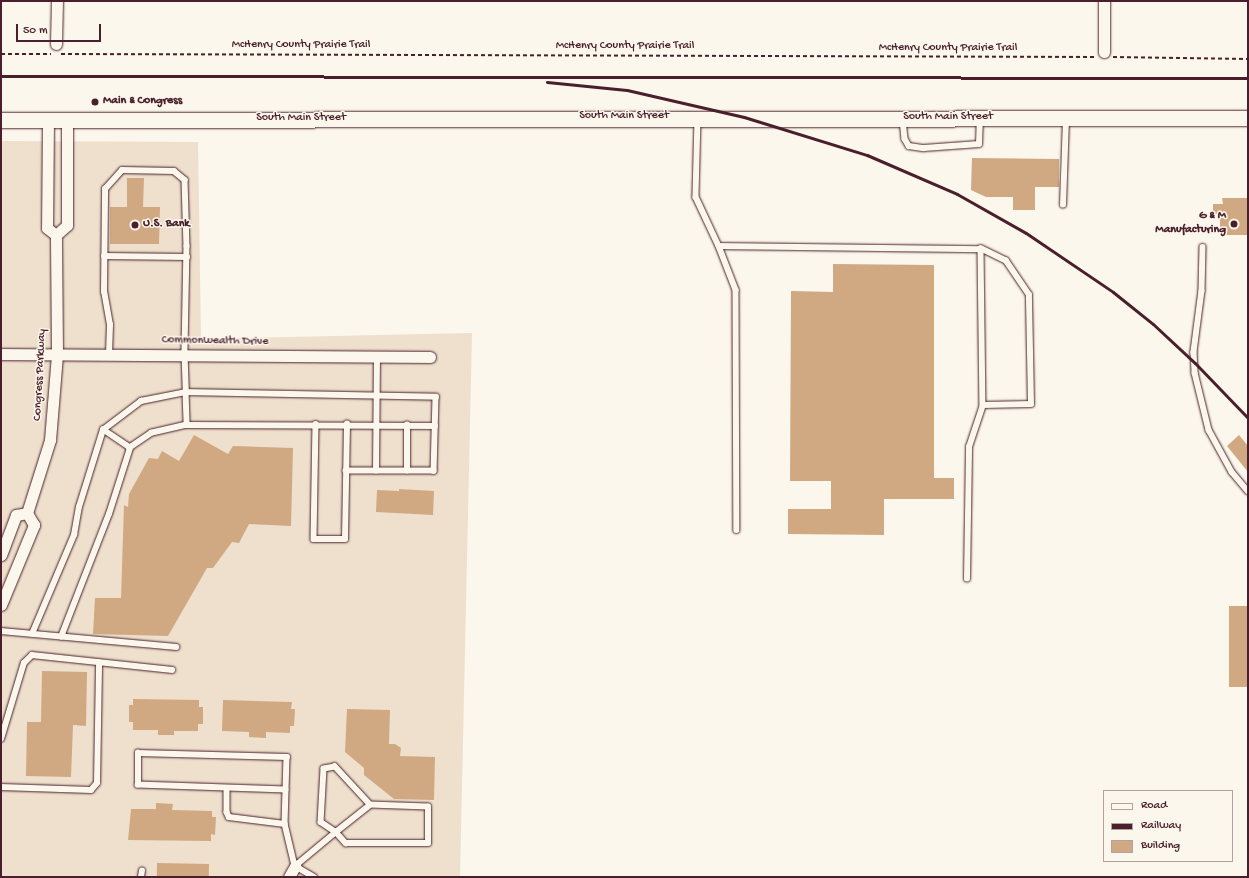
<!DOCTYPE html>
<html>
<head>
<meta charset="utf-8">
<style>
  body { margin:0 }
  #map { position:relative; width:1249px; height:878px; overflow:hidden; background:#fbf7ec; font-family:"Gochi Hand",sans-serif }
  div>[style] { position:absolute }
  .built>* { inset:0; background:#eee0cc }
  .building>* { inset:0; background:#d0a982; transform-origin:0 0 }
  .path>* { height:2px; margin-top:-1px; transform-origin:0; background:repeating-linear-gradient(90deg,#4a1f2b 0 4px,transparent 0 7px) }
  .roads { filter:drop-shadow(0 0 1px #4a1f2b) drop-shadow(0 0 1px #4a1f2b) }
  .lane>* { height:5.5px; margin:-2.75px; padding:0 2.75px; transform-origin:2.75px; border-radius:2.75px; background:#fbf7ec }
  .street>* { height:11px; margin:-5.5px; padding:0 5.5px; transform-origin:5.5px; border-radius:5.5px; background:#fbf7ec }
  .secondary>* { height:15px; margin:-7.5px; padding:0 7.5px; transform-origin:7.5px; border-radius:7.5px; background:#fbf7ec }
  .rail>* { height:3px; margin:-1.5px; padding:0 1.5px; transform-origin:1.5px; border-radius:1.5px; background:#4a1f2b }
  .dots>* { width:11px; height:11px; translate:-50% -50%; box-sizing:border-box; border:2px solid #fbf7ec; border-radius:50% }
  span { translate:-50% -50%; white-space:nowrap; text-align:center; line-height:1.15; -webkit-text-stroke:3px #fbf7ec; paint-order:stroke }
  .street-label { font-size:12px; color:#4a1f2b }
  .poi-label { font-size:12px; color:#4a1f2b; font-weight:700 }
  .left { translate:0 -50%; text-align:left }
  .right { translate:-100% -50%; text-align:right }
  .frame { position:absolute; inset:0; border:2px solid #4a1f2b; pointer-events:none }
  .legend { position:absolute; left:1103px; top:790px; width:130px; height:72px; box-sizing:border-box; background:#fbf7ec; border:1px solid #b4a19f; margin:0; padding:5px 7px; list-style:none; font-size:12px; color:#4a1f2b }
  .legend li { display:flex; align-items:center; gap:8px; height:20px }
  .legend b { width:20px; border:1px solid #b4a19f }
  .scale { position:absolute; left:16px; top:24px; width:85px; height:18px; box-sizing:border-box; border:2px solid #4a1f2b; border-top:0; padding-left:5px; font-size:12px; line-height:14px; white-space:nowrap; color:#4a1f2b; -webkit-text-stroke:3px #fbf7ec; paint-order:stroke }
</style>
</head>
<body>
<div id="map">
  <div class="built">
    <i style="clip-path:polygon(1px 141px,198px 142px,201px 339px,472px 333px,460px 877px,1px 877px)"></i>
  </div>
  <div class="building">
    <i style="clip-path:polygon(972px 158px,1059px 159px,1059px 187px,1035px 187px,1035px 210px,1013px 210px,1013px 197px,986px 197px,971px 190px)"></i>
    <i style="clip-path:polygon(127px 178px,144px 178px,143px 207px,160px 207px,159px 244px,110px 244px,110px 207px,127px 207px)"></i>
    <i style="clip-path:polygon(1222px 198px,1248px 198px,1248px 235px,1220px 235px,1220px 214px,1213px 214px,1213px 204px,1223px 204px)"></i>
    <i style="clip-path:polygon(833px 264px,934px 265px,934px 478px,954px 478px,954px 499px,884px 499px,884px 535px,788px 534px,788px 509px,831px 509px,831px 481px,790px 481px,791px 291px,833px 292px)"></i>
    <i style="clip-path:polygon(194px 435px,228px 454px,233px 446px,293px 448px,291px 526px,249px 524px,239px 543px,232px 542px,213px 568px,207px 568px,168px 636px,93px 634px,95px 598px,121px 598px,124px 505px,128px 507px,129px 494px,149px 458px,158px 459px,162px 451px,179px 461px)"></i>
    <i style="clip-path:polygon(1239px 435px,1248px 446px,1248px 472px,1227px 446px)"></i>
    <i style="clip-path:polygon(399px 489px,434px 491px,433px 515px,376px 512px,377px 490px,399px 491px)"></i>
    <i style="left:1229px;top:606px;width:19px;height:81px"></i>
    <i style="clip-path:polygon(42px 671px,87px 672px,86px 726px,73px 725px,71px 777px,26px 776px,27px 722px,41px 722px)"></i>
    <i style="clip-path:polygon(133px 699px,199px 700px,199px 707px,203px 707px,203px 724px,198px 724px,198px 731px,174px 731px,174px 735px,158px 735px,158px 730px,133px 730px,133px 722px,129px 722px,129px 705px,133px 705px)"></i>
    <i style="clip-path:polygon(223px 700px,292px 702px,291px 709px,295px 709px,294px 726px,290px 726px,290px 733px,266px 732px,266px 738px,249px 737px,249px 732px,222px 731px)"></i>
    <i style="clip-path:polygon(347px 709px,390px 710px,389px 744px,395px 744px,401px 748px,400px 756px,435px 757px,434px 800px,394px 799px,364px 775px,364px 768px,345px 752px)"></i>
    <i style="clip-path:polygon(156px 803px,173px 804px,172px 810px,212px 811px,212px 817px,216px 817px,215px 835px,211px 834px,211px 841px,128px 840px,131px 809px,156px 809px)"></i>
    <i style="left:157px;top:863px;width:52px;height:14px;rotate:1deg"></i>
  </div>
  <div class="path">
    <i style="left:1px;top:54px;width:50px"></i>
    <i style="left:61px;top:54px;width:1034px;rotate:0.17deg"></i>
    <i style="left:1113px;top:57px;width:135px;rotate:0.8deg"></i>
  </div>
  <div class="roads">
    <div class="lane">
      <i style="left:698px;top:119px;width:78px;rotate:91.5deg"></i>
      <i style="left:696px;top:197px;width:54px;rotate:64.9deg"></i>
      <i style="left:719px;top:246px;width:262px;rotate:0.7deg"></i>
      <i style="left:981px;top:249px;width:156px;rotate:89.3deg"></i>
      <i style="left:983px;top:405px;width:48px;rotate:-1.2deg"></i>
      <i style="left:1031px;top:404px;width:109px;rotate:-91.1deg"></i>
      <i style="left:1029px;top:295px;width:41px;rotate:-124.1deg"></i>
      <i style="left:1006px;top:261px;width:28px;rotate:-154deg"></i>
      <i style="left:903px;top:120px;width:19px;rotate:84deg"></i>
      <i style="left:905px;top:139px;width:8px;rotate:60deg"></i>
      <i style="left:909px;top:146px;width:15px;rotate:8deg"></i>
      <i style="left:924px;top:148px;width:55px;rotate:-4.2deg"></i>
      <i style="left:979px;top:144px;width:24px;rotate:-88deg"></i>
      <i style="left:1063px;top:205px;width:87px;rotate:-88deg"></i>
      <i style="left:719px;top:246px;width:47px;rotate:68.9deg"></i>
      <i style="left:736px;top:290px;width:240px;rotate:89.8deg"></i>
      <i style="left:1203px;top:247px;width:44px;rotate:91.3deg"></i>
      <i style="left:1202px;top:291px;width:62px;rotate:97.5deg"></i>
      <i style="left:1194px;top:352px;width:21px;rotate:87deg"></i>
      <i style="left:1195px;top:373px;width:59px;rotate:76.2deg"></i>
      <i style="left:1209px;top:430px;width:48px;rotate:61.3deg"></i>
      <i style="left:1232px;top:472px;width:25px;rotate:50deg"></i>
      <i style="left:104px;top:256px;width:83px;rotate:0.7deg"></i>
      <i style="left:109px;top:354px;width:29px;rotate:-88deg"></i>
      <i style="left:110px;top:325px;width:34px;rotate:-100deg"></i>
      <i style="left:104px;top:292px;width:103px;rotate:-89.4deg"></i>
      <i style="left:105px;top:189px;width:25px;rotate:-48deg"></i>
      <i style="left:122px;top:170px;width:52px;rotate:1.1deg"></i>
      <i style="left:174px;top:171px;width:14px;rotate:39deg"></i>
      <i style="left:185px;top:180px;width:66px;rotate:88.3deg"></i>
      <i style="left:187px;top:246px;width:108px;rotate:91.1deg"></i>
      <i style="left:185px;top:354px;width:38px;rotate:88deg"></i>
      <i style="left:186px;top:392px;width:33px;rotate:88deg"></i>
      <i style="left:187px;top:425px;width:36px;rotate:167deg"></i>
      <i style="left:152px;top:433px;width:27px;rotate:146deg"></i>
      <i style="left:130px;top:448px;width:32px;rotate:-146deg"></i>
      <i style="left:103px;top:430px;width:48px;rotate:-37.3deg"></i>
      <i style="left:141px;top:401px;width:46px;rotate:-11.3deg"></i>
      <i style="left:186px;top:392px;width:250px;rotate:1.1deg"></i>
      <i style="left:436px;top:397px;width:74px;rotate:91.5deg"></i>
      <i style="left:434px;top:471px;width:88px;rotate:180deg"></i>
      <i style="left:316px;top:424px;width:115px;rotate:91deg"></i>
      <i style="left:314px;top:539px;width:31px"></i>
      <i style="left:345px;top:539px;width:115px;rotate:-89deg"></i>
      <i style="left:187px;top:425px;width:248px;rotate:0.2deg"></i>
      <i style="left:376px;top:471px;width:114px;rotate:-89.5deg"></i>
      <i style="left:407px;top:471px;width:46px;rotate:-90deg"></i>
      <i style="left:967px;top:579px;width:132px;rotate:-89.1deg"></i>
      <i style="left:969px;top:447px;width:44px;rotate:-71.6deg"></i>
      <i style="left:1px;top:631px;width:176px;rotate:5.2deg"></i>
      <i style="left:32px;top:634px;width:108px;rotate:-67deg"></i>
      <i style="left:74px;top:535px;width:28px;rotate:-80deg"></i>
      <i style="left:79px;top:507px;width:81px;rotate:-72.7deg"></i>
      <i style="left:61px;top:637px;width:132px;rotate:-68.7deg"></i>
      <i style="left:109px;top:514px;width:69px;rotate:-72.3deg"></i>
      <i style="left:1px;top:739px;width:79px;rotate:-73.2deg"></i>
      <i style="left:24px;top:663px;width:11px;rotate:-45deg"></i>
      <i style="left:32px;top:655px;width:141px;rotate:6.1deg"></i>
      <i style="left:1px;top:787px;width:90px;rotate:1.9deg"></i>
      <i style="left:91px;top:790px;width:9px;rotate:-49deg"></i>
      <i style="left:97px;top:783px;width:120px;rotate:-89deg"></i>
      <i style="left:227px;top:788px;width:24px;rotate:90deg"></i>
      <i style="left:227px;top:812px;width:5px;rotate:68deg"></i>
      <i style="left:229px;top:817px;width:56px;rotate:7.1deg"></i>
      <i style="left:286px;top:790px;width:148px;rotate:-178.1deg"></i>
      <i style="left:138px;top:785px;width:32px;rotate:-90deg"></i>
      <i style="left:138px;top:753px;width:149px;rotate:1.5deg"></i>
      <i style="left:287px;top:757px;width:67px;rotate:91.7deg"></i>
      <i style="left:285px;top:824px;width:43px;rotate:76.6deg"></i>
      <i style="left:295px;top:866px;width:22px;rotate:30deg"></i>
      <i style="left:295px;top:866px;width:53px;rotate:-39.7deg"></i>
      <i style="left:336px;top:832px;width:15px;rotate:48deg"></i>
      <i style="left:346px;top:843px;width:82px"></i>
      <i style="left:428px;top:843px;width:36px;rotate:-90deg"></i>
      <i style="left:428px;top:807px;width:58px;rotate:-178deg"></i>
      <i style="left:370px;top:805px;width:52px;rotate:-132.6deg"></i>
      <i style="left:335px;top:767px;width:11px;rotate:170deg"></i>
      <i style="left:324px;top:769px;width:53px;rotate:93.2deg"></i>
      <i style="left:321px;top:822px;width:18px;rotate:34deg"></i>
      <i style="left:336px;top:832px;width:43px;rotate:-38.5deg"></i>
      <i style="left:141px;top:877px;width:6px;rotate:-81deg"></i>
    </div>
    <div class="street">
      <i style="left:1104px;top:1px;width:51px;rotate:90deg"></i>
      <i style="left:56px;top:44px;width:43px;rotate:-88.7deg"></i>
      <i style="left:48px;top:120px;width:108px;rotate:90.5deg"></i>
      <i style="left:47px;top:228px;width:11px;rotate:38deg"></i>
      <i style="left:1px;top:354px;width:429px;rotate:0.4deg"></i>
      <i style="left:1px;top:555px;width:43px;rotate:-69.4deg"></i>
      <i style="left:16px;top:515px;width:11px;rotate:-10deg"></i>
      <i style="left:1px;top:605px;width:87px;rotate:-67.6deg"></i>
      <i style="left:34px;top:525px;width:14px;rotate:-120deg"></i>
      <i style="left:27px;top:513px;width:77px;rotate:-72.5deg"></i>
      <i style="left:50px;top:440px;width:86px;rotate:-85.3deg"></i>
      <i style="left:57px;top:354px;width:119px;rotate:-90.5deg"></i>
      <i style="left:56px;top:235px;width:15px;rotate:-42deg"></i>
      <i style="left:67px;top:225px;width:105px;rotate:-90deg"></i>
      <i style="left:289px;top:877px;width:13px;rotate:-61deg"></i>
    </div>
    <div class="secondary">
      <i style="left:1px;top:120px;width:1247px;rotate:-0.09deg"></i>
    </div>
  </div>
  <div class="rail">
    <i style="left:1px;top:76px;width:1247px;rotate:0.09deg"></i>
    <i style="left:547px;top:82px;width:80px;rotate:5.7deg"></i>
    <i style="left:627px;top:90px;width:120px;rotate:13deg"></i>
    <i style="left:744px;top:117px;width:129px;rotate:17.2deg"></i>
    <i style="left:867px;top:155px;width:98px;rotate:23.4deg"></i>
    <i style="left:957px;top:194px;width:79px;rotate:29.5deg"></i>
    <i style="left:1026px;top:233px;width:105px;rotate:34.1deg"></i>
    <i style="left:1113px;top:292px;width:51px;rotate:38.7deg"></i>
    <i style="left:1153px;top:324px;width:57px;rotate:42.9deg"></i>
    <i style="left:1195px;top:363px;width:76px;rotate:46.1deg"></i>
  </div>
  <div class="dots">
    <i style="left:95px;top:102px;background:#4a1f2b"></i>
    <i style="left:1234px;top:224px;background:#4a1f2b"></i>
    <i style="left:135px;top:225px;background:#4a1f2b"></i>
  </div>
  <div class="street-label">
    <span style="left:301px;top:46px">McHenry County Prairie Trail</span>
    <span style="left:625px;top:47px">McHenry County Prairie Trail</span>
    <span style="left:948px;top:49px">McHenry County Prairie Trail</span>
    <span style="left:624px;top:117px">South Main Street</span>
    <span style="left:948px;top:118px">South Main Street</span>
    <span style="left:301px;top:119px">South Main Street</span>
    <span style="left:215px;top:342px;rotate:1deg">Commonwealth Drive</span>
    <span style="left:41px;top:375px;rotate:-87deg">Congress Parkway</span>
  </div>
  <div class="poi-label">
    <span class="left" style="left:103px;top:102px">Main &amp; Congress</span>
    <span class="right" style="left:1226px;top:224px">G &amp; M<br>Manufacturing</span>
    <span class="left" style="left:143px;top:225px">U.S. Bank</span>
  </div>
  <div class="frame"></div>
  <ul class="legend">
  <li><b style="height:5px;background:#fbf7ec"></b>Road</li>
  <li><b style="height:5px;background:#4a1f2b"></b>Railway</li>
  <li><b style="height:11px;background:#d0a982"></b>Building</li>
  </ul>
  <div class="scale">50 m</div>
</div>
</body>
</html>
